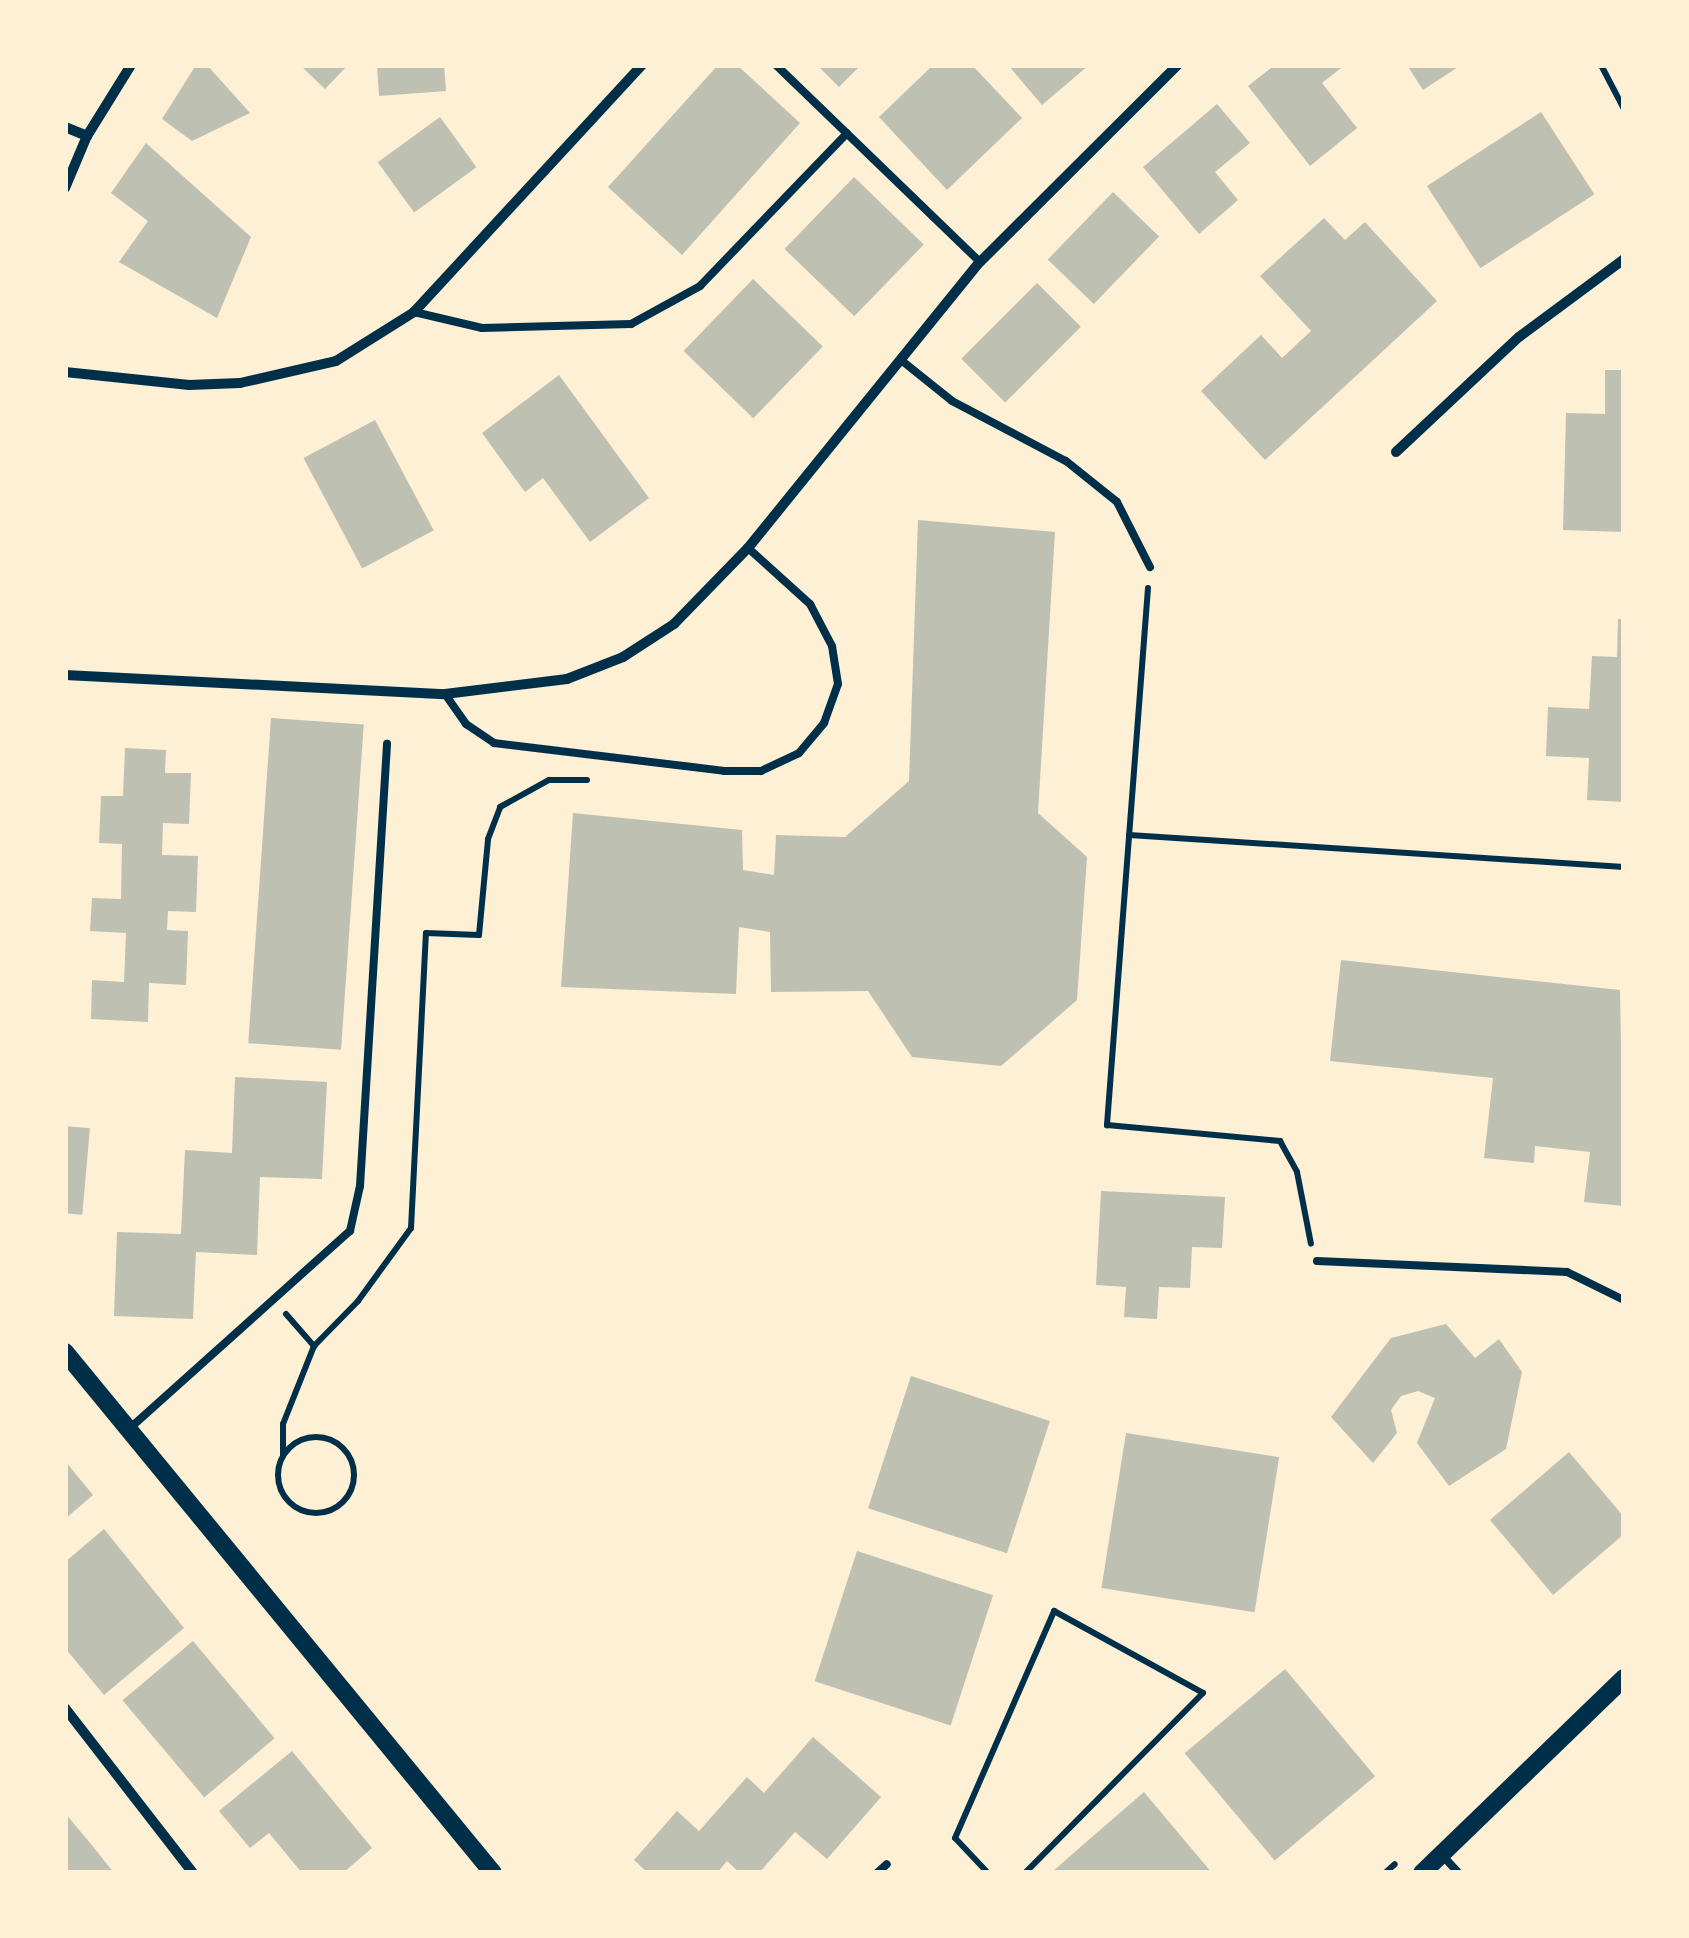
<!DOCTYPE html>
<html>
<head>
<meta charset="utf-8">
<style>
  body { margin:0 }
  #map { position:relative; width:1689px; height:1938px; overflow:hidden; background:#fdf0d5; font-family:"IBM Plex Sans",sans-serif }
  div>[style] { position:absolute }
  .building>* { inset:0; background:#bec0b2; transform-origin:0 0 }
  .path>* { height:6px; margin:-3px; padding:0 3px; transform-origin:3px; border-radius:3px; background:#003049 }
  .path>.ring { margin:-3px; padding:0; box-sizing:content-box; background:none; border:6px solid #003049; border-radius:50% }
  .service>* { height:8px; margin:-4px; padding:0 4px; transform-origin:4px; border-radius:4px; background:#003049 }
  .minor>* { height:10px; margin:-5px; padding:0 5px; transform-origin:5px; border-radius:5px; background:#003049 }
  .tertiary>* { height:18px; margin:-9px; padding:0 9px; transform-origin:9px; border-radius:9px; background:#003049 }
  span { translate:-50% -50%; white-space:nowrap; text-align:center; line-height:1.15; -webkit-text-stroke:9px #fdf0d5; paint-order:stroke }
  .frame { position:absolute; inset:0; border:68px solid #fdf0d5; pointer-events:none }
</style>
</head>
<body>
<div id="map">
  <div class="building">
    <i style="clip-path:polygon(196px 65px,207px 65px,250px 113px,192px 141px,162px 119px)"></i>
    <i style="clip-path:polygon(300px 65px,348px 65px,325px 89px)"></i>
    <i style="clip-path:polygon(377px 65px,444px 65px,446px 91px,379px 96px)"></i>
    <i style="clip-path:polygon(718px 65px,737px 65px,800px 123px,682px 255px,608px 187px)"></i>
    <i style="clip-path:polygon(817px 65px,861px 65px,839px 87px)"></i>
    <i style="clip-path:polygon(933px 65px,972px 65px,1022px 118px,947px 190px,879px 117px)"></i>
    <i style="clip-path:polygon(1008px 65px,1089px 65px,1042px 105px)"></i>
    <i style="clip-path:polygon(1275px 65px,1345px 65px,1322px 83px,1357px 128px,1310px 166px,1248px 86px)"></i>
    <i style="clip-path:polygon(1407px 65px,1461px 65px,1423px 90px)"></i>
    <i style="clip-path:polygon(1217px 104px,1250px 143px,1215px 172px,1238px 200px,1199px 234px,1143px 167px)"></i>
    <i style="left:1541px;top:112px;width:98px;height:136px;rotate:57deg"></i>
    <i style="left:440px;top:117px;width:62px;height:77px;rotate:54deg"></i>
    <i style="clip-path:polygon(146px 143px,251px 237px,217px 318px,119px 262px,148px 221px,111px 193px)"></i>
    <i style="left:854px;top:177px;width:97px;height:100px;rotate:44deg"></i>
    <i style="left:1113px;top:192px;width:64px;height:94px;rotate:44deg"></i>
    <i style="clip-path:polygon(1324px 218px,1345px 240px,1365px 222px,1437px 301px,1265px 460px,1201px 391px,1261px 335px,1282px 358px,1311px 331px,1260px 276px)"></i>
    <i style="left:753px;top:279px;width:97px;height:100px;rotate:44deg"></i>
    <i style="left:1037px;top:283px;width:62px;height:107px;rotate:45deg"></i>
    <i style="clip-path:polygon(1605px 370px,1624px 370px,1624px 532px,1563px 530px,1566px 413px,1605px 414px)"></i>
    <i style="clip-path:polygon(559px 375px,649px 498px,590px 542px,543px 478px,525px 492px,482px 433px)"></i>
    <i style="left:375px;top:420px;width:125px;height:81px;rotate:62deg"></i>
    <i style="clip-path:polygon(918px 520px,1055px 532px,1038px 813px,1087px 857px,1077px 1000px,1001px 1066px,912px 1057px,868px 991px,771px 992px,770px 932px,739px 927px,736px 994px,561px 987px,573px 813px,742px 830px,743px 870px,774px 875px,776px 835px,845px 837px,909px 781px)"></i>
    <i style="clip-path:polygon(1618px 619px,1624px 619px,1624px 802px,1587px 800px,1589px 758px,1546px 756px,1548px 707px,1589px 709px,1592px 656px,1617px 657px)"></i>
    <i style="left:271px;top:718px;width:93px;height:326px;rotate:4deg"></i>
    <i style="clip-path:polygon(125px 748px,166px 750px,165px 773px,191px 773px,189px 824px,163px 823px,162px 855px,198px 856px,196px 912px,168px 911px,167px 930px,188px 931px,186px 985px,149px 983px,148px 1022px,91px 1019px,92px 980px,124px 982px,126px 933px,90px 931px,92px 898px,121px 899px,122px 844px,99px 843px,101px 796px,123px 796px)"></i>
    <i style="clip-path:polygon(1341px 960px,1620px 990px,1624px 1206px,1584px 1202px,1590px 1152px,1535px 1146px,1534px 1163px,1484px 1158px,1493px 1078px,1330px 1061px)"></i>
    <i style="clip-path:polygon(235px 1077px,327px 1082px,322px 1179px,260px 1177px,257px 1255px,196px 1252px,193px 1319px,114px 1316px,117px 1232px,181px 1234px,185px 1150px,232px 1153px)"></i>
    <i style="left:65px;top:1126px;width:25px;height:87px;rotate:5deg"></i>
    <i style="clip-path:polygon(1101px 1191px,1225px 1197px,1222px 1248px,1192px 1247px,1190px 1288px,1159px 1287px,1157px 1319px,1124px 1317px,1126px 1287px,1096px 1285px)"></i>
    <i style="clip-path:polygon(1446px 1324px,1475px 1358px,1499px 1339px,1522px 1372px,1506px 1449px,1449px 1486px,1417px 1443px,1435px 1398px,1418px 1391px,1401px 1396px,1391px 1410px,1397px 1433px,1373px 1463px,1331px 1417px,1391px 1338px)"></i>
    <i style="left:911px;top:1376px;width:146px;height:139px;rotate:18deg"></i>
    <i style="left:1126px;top:1433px;width:155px;height:157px;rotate:9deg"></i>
    <i style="clip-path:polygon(1569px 1452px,1624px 1517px,1624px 1534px,1553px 1595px,1490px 1520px)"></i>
    <i style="clip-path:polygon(65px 1461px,93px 1495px,65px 1519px)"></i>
    <i style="clip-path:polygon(104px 1529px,184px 1628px,104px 1695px,65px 1648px,65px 1562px)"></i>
    <i style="left:857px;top:1551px;width:143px;height:137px;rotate:18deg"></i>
    <i style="left:193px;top:1641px;width:127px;height:92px;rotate:50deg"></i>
    <i style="left:1285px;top:1669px;width:140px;height:131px;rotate:50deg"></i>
    <i style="clip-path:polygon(813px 1737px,881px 1797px,827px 1859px,795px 1832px,759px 1873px,740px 1873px,727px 1861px,717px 1873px,648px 1873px,634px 1860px,677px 1811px,699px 1831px,747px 1777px,764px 1793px)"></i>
    <i style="clip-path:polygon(292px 1751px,372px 1848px,343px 1873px,302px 1873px,269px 1833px,250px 1848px,219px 1811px)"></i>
    <i style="clip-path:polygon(1144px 1792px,1212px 1873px,1051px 1873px,1085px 1843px)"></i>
    <i style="clip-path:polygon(65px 1813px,95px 1849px,114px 1873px,65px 1873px)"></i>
  </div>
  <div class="path">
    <i style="left:1601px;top:65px;width:50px;rotate:62.4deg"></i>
    <i style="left:1148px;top:588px;width:539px;rotate:94.37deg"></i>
    <i style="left:1107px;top:1125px;width:174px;rotate:5.3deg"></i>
    <i style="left:1280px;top:1141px;width:35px;rotate:61deg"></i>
    <i style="left:1297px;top:1172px;width:73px;rotate:79deg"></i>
    <i style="left:1129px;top:835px;width:496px;rotate:3.7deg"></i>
    <i style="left:286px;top:1314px;width:43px;rotate:48.8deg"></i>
    <i class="ring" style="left:278px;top:1437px;width:70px;height:70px"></i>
    <i style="left:283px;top:1456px;width:32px;rotate:-90deg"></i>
    <i style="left:283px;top:1424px;width:84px;rotate:-68.3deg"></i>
    <i style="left:314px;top:1346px;width:63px;rotate:-45.6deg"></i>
    <i style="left:358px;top:1301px;width:90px;rotate:-54deg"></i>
    <i style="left:411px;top:1228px;width:295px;rotate:-87.1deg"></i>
    <i style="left:426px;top:933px;width:53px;rotate:2.2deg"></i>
    <i style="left:479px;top:935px;width:96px;rotate:-84.6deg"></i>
    <i style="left:488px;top:839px;width:34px;rotate:-69deg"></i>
    <i style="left:500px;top:807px;width:56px;rotate:-28.9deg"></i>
    <i style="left:549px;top:780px;width:38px"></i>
    <i style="left:988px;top:1873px;width:48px;rotate:-133.3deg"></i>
    <i style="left:955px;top:1838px;width:248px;rotate:-66.4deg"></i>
    <i style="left:1054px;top:1611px;width:170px;rotate:28.8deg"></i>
    <i style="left:1203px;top:1693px;width:253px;rotate:134.7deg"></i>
    <i style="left:1385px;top:1873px;width:13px;rotate:-42deg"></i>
  </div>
  <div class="service">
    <i style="left:776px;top:65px;width:284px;rotate:44deg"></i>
    <i style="left:414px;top:312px;width:70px;rotate:13.2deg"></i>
    <i style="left:482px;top:328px;width:149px;rotate:-1.5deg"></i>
    <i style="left:631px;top:324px;width:79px;rotate:-28.8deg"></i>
    <i style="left:700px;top:286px;width:212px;rotate:-46.1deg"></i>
    <i style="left:901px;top:360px;width:65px;rotate:38.8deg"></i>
    <i style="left:952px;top:401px;width:129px;rotate:27.8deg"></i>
    <i style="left:1066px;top:461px;width:65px;rotate:38.8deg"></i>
    <i style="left:1117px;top:502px;width:73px;rotate:63.1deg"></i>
    <i style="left:445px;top:694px;width:37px;rotate:55deg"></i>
    <i style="left:466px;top:724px;width:34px;rotate:34deg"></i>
    <i style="left:494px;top:743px;width:232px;rotate:6.9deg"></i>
    <i style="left:724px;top:771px;width:37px"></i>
    <i style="left:761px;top:771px;width:42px;rotate:-25.3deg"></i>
    <i style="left:799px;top:753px;width:39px;rotate:-50deg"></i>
    <i style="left:824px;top:723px;width:41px;rotate:-70.3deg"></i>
    <i style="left:838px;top:684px;width:38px;rotate:-99deg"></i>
    <i style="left:832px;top:646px;width:47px;rotate:-117.6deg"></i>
    <i style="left:810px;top:604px;width:84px;rotate:-137.9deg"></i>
    <i style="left:1317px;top:1261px;width:250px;rotate:2.5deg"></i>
    <i style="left:1567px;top:1272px;width:64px;rotate:26.2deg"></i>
    <i style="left:129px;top:1429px;width:297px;rotate:-41.9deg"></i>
    <i style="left:350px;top:1231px;width:46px;rotate:-77.5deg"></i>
    <i style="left:360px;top:1186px;width:443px;rotate:-86.5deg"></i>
    <i style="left:1441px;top:1854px;width:26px;rotate:47deg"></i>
    <i style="left:877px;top:1873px;width:13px;rotate:-42deg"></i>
  </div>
  <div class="minor">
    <i style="left:65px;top:127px;width:24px;rotate:22deg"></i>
    <i style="left:65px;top:188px;width:56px;rotate:-67.1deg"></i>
    <i style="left:87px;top:136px;width:84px;rotate:-58.2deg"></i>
    <i style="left:65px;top:372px;width:125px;rotate:6deg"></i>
    <i style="left:189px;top:385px;width:51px;rotate:-2.2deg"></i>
    <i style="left:240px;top:383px;width:98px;rotate:-12.9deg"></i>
    <i style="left:336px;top:361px;width:92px;rotate:-32.1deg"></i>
    <i style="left:414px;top:312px;width:336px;rotate:-47.3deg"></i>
    <i style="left:1396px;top:452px;width:168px;rotate:-43.1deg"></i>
    <i style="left:1519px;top:337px;width:131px;rotate:-36.6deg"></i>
    <i style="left:65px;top:675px;width:380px;rotate:2.9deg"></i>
    <i style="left:445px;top:694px;width:123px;rotate:-7deg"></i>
    <i style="left:567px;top:679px;width:60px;rotate:-21.4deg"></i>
    <i style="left:623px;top:657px;width:61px;rotate:-32.9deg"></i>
    <i style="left:674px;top:624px;width:106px;rotate:-45.8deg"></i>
    <i style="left:748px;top:548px;width:368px;rotate:-51deg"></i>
    <i style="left:980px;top:262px;width:279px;rotate:-44.9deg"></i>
    <i style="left:65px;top:1708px;width:209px;rotate:52.2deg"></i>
  </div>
  <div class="tertiary">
    <i style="left:65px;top:1352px;width:674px;rotate:50.6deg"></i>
    <i style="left:1422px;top:1873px;width:281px;rotate:-44deg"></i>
  </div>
  <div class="frame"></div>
</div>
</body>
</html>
